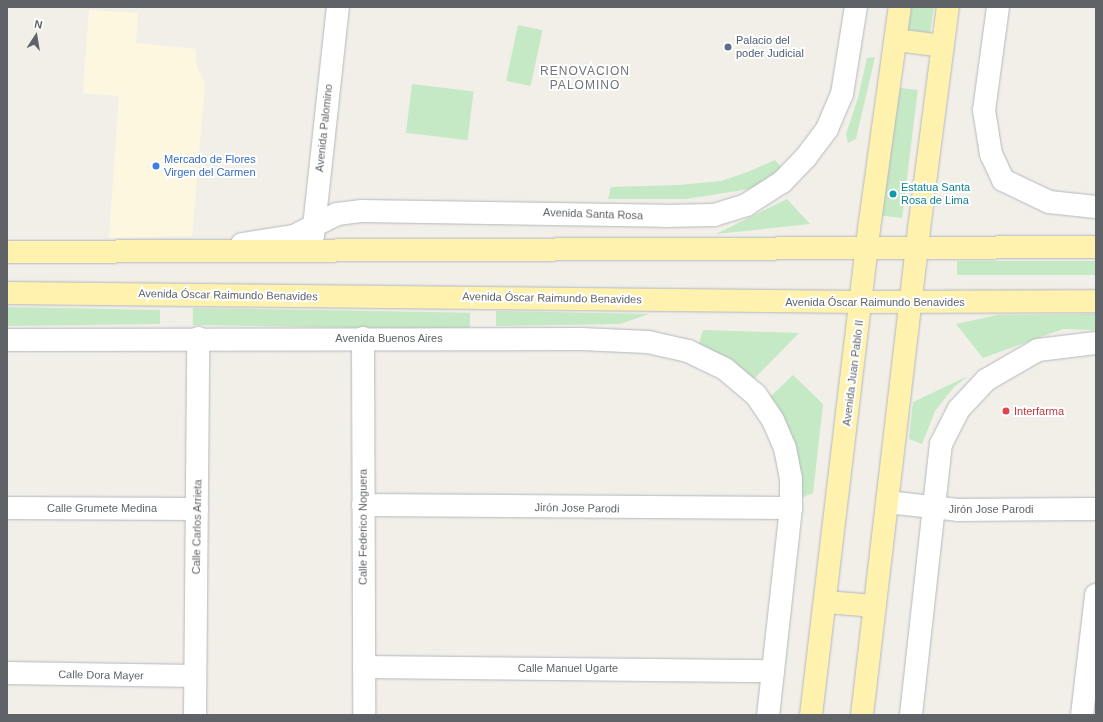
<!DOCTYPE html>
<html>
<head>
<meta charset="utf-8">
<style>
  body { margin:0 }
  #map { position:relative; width:1103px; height:722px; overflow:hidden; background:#f1efe8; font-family:Helvetica,sans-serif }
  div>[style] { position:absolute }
  .commercial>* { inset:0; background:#fef7e0 }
  .green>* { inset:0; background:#c5e8c5; transform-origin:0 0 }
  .roads { filter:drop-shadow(0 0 1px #b5b8bc) drop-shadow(0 0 1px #b5b8bc) }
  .minor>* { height:22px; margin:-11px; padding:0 11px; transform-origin:11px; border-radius:11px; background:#fff }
  .major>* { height:22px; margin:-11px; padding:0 11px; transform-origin:11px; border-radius:11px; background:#fff2af }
  .dots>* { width:11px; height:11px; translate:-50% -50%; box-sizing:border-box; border:2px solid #fff; border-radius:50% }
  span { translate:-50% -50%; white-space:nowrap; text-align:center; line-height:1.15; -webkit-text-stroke:4px #fff; paint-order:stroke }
  .service-label { font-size:11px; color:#4e5e75 }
  .left { translate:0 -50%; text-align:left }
  .street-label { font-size:11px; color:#5f6368 }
  .shop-label { font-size:11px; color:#366cbe }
  .culture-label { font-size:11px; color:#0d838f }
  .health-label { font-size:11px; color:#be3a42 }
  .neighbourhood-label { font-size:12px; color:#70757a; letter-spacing:1px }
  .frame { position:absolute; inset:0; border:8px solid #5f6368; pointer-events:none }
  .north { position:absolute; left:16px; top:16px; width:40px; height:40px; -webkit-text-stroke:3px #fff; paint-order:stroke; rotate:12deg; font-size:11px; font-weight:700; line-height:16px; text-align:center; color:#5f6368 }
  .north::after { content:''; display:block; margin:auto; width:14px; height:18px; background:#5f6368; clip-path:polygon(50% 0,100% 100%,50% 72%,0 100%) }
</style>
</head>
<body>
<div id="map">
  <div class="commercial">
    <i style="clip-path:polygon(89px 10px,138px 13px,136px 43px,196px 49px,196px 64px,205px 84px,192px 236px,109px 238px,119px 96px,83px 93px)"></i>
  </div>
  <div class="green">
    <i style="clip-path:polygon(905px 7px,934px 7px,930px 33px,902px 29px)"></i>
    <i style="left:518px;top:25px;width:25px;height:57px;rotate:12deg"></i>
    <i style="clip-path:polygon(875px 57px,856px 139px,848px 143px,846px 134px,858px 98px,867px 58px)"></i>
    <i style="left:412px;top:84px;width:62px;height:49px;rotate:7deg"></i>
    <i style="left:893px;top:87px;width:25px;height:129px;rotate:7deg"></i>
    <i style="clip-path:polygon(775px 160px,783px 169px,750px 189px,686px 199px,608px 199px,611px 187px,679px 185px,721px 181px,745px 173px)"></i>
    <i style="clip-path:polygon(787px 199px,810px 224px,716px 234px)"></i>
    <i style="left:1096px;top:261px;width:14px;height:139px;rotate:90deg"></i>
    <i style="clip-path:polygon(7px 307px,160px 310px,160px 324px,7px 326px)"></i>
    <i style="left:193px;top:308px;width:277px;height:17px;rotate:1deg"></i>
    <i style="clip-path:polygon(496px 311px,649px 314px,620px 324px,496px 326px)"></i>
    <i style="clip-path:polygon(1096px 314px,1096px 330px,1063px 329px,983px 358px,956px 324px,997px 315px)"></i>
    <i style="clip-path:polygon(703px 330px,799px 333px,746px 387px,698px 347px)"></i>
    <i style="clip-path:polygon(793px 375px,823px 404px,813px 493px,793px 501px,768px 399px)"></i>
    <i style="clip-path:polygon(968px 376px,954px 387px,935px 411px,922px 444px,909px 439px,913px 402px)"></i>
  </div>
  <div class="roads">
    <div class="minor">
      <i style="left:998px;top:7px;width:104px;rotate:97.7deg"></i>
      <i style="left:984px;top:110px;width:45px;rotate:81deg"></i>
      <i style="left:991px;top:154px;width:29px;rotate:65deg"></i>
      <i style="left:1003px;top:180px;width:51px;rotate:25.6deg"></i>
      <i style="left:1049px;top:202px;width:47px;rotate:6.1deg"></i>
      <i style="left:313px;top:236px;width:230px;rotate:-83.8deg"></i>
      <i style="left:242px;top:244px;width:53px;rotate:-8.7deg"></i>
      <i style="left:294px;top:236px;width:48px;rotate:-27.1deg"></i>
      <i style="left:337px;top:214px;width:24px;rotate:-7deg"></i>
      <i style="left:361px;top:211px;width:303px;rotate:0.9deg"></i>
      <i style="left:664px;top:216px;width:50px;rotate:-1.1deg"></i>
      <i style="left:714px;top:215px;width:34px;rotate:-17deg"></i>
      <i style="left:746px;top:205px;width:43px;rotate:-32.6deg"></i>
      <i style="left:782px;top:182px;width:35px;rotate:-46deg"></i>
      <i style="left:806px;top:157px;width:35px;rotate:-53deg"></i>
      <i style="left:827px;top:129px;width:38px;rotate:-67deg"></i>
      <i style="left:842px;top:94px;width:88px;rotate:-80.9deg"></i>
      <i style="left:363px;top:338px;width:377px;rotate:89.8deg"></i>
      <i style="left:7px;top:340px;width:574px;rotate:-0.1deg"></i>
      <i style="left:581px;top:339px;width:67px;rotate:2.6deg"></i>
      <i style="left:648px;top:342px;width:41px;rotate:12.7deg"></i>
      <i style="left:688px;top:351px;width:41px;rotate:25.9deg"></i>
      <i style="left:725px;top:369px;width:40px;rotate:40deg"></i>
      <i style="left:756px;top:395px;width:30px;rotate:56deg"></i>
      <i style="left:773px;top:420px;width:30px;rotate:67deg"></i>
      <i style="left:785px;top:448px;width:31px;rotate:79deg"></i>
      <i style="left:791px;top:478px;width:30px;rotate:90deg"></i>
      <i style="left:791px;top:508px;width:208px;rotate:96.3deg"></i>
      <i style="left:887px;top:502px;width:71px;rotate:6.4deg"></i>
      <i style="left:958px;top:510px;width:138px;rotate:-0.4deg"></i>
      <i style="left:363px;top:505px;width:428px;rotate:0.4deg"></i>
      <i style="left:7px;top:508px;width:190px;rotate:0.3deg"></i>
      <i style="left:364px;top:667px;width:409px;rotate:0.6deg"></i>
      <i style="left:7px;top:673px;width:188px;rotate:0.9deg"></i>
      <i style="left:195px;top:715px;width:377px;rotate:-89.5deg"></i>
      <i style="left:911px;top:715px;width:273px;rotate:-83.7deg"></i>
      <i style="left:941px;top:444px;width:39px;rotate:-63deg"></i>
      <i style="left:959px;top:409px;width:40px;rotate:-47deg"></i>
      <i style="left:986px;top:380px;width:60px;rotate:-30deg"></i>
      <i style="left:1038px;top:350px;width:58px;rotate:-6.9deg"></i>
      <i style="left:1082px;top:715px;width:121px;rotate:-83.3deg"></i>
    </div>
    <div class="major">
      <i style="left:896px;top:40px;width:47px;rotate:7.3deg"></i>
      <i style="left:7px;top:252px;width:1089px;rotate:-0.26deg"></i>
      <i style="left:7px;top:293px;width:855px;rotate:0.6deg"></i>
      <i style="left:862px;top:302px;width:234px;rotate:-0.2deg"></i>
      <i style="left:826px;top:602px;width:49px;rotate:4.7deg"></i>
      <i style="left:811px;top:715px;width:489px;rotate:-83.2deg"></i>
      <i style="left:869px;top:229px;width:224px;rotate:-82.1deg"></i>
      <i style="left:862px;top:715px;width:489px;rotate:-83.3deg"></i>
      <i style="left:919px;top:229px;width:224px;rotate:-82.6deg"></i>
    </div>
  </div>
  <div class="dots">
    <i style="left:728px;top:47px;background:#5c6f8a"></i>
    <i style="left:156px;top:166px;background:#3f7fe0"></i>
    <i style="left:893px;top:194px;background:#0f9aa8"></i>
    <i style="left:1006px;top:411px;background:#e0444e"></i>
  </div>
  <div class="service-label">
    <span class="left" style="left:736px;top:47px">Palacio del<br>poder Judicial</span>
  </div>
  <div class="street-label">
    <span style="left:324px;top:128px;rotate:-84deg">Avenida Palomino</span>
    <span style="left:593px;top:214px;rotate:2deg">Avenida Santa Rosa</span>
    <span style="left:228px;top:295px;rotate:1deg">Avenida Óscar Raimundo Benavides</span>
    <span style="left:552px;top:298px;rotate:1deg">Avenida Óscar Raimundo Benavides</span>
    <span style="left:875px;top:302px">Avenida Óscar Raimundo Benavides</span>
    <span style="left:389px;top:338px">Avenida Buenos Aires</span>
    <span style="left:853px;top:373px;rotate:-83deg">Avenida Juan Pablo II</span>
    <span style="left:102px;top:508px">Calle Grumete Medina</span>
    <span style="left:577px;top:508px;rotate:1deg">Jirón Jose Parodi</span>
    <span style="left:991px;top:509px">Jirón Jose Parodi</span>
    <span style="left:197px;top:527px;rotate:-89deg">Calle Carlos Arrieta</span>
    <span style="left:363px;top:527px;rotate:-90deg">Calle Federico Noguera</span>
    <span style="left:568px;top:668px">Calle Manuel Ugarte</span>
    <span style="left:101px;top:675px;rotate:1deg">Calle Dora Mayer</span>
  </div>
  <div class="shop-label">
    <span class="left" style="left:164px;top:166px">Mercado de Flores<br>Virgen del Carmen</span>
  </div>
  <div class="culture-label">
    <span class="left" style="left:901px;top:194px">Estatua Santa<br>Rosa de Lima</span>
  </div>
  <div class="health-label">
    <span class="left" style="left:1014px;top:411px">Interfarma</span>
  </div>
  <div class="neighbourhood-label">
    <span style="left:585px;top:79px">RENOVACION<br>PALOMINO</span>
  </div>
  <div class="frame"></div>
  <div class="north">N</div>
</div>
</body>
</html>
